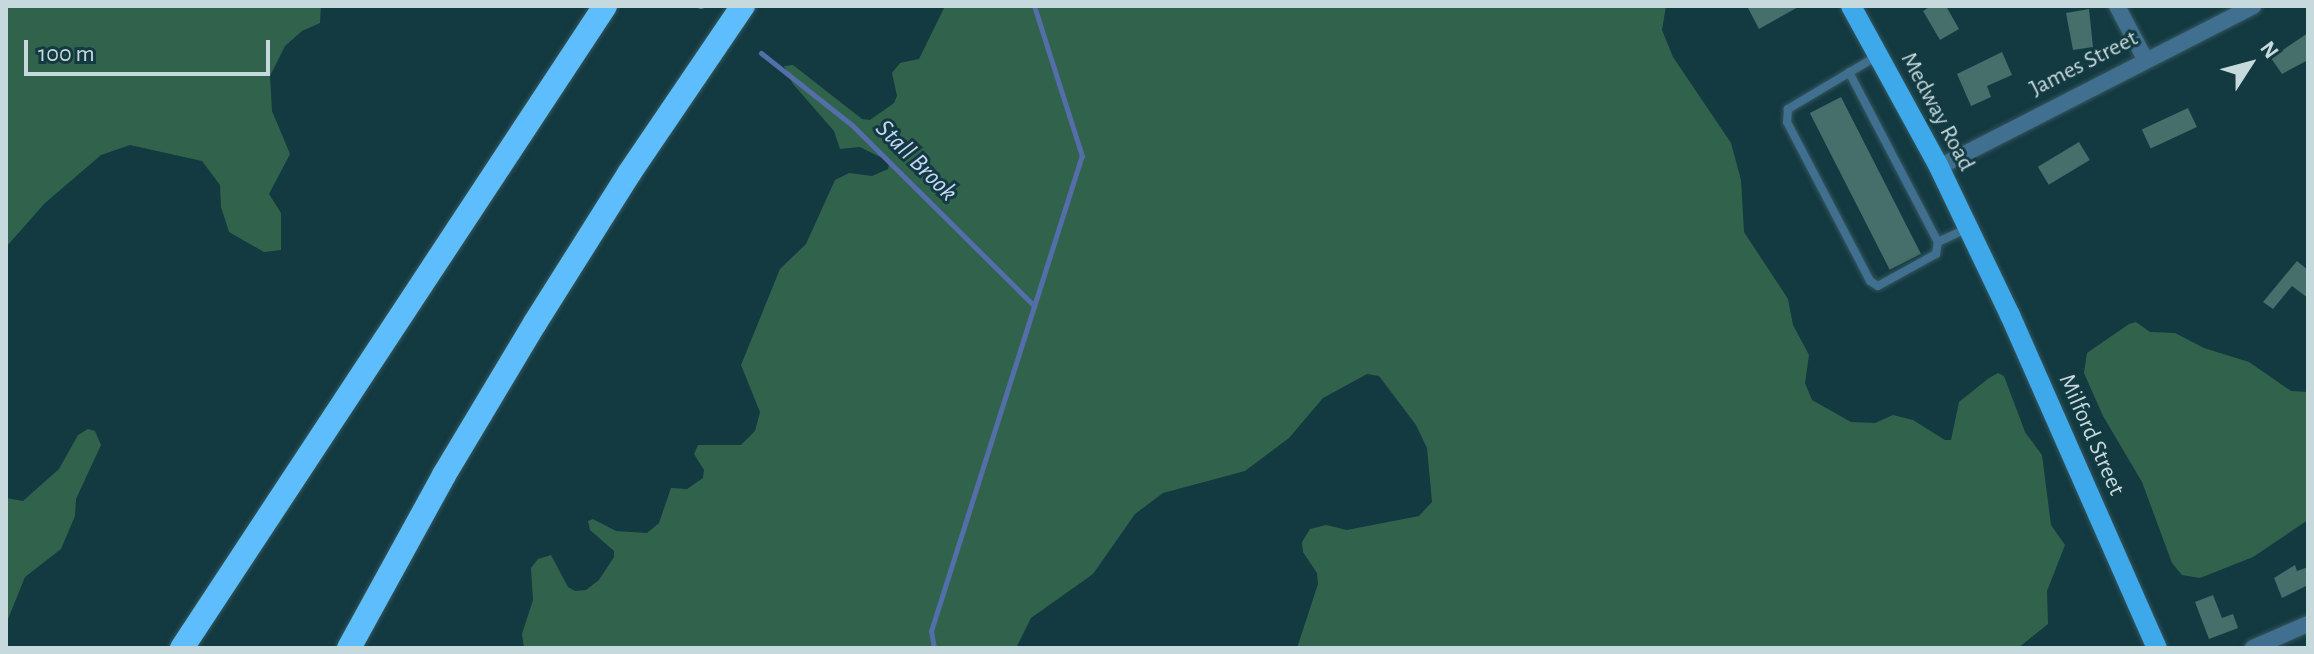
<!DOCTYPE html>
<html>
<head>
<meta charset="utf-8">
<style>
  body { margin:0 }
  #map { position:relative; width:2314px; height:654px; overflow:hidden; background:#133941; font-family:"Alegreya Sans",sans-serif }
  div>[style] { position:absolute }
  .green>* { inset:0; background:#31634c }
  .stream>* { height:5px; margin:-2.5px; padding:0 2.5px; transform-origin:2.5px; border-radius:2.5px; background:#546eaa }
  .building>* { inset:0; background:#466e6a; transform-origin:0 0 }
  .roads { filter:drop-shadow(0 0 2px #33565d) drop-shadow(0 0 2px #33565d) }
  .lane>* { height:8px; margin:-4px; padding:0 4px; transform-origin:4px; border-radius:4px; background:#416f8f }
  .street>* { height:16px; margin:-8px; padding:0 8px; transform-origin:8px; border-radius:8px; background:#416f8f }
  .primary>* { height:20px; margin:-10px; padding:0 10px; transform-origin:10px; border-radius:10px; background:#3da9ea }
  .highway>* { height:24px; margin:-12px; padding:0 12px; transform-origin:12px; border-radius:12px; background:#5ebefd }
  span { translate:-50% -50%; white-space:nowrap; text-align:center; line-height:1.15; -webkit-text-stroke:6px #133941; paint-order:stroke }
  .street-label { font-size:24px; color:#c6dade }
  .water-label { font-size:26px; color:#c7d7fb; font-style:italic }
  .frame { position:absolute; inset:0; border:8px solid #c6dade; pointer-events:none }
  .north { position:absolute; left:2210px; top:24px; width:80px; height:80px; -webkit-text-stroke:6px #133941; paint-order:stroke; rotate:54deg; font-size:22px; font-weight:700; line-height:32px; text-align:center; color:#c6dade }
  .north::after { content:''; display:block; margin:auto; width:28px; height:36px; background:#c6dade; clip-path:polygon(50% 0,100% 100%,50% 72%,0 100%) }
  .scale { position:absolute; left:24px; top:40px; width:246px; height:36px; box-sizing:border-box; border:4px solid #c6dade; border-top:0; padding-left:10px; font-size:24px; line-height:28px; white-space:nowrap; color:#c6dade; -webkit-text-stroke:6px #133941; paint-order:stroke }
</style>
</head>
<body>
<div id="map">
  <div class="green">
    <i style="clip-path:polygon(6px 6px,321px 6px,320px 23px,302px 31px,285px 46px,270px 76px,272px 111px,290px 154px,269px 194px,281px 213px,281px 250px,264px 252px,229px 232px,221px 207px,220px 185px,202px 161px,130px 145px,101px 155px,45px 203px,6px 247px)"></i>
    <i style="clip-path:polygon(945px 6px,1666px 6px,1662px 30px,1673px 57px,1731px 143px,1741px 180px,1744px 232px,1788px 299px,1793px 325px,1809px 355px,1805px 383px,1812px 400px,1851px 422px,1875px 423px,1893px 415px,1913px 420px,1945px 440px,1951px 440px,1959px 402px,1989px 378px,1998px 373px,2004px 376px,2025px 432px,2042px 455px,2051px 525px,2065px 545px,2047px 591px,2048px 624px,2018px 648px,1297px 648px,1318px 584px,1317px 573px,1303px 552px,1302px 542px,1310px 529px,1326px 525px,1347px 530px,1419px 516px,1432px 502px,1427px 448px,1416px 425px,1379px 376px,1367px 374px,1323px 398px,1289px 438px,1245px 471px,1163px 493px,1135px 514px,1093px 574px,1031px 618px,1016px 648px,524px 648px,522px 634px,533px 600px,531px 568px,538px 559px,551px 555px,568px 587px,575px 591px,586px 590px,599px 580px,614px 557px,614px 551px,590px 530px,588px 521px,593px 519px,616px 531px,647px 533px,659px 523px,671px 488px,687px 489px,703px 478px,704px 470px,694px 454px,698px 445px,741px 445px,755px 431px,760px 412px,741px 365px,780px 269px,806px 244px,835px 180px,849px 173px,872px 176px,888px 169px,889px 164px,882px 158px,860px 147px,840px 149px,834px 131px,793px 84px,784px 66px,793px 65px,862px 119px,870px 120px,894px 103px,897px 96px,892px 73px,900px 63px,919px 59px)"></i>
    <i style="clip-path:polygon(2136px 322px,2150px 332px,2175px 333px,2204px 348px,2249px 362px,2291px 391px,2308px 392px,2308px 520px,2253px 557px,2200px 578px,2182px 575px,2172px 563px,2142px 482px,2103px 416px,2084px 373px,2087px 353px,2129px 324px)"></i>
    <i style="clip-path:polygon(88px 429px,95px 431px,101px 445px,76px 499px,75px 516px,61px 549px,25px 577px,6px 624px,6px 498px,23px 501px,59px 469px,78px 435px)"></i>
  </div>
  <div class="stream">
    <i style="left:700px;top:6px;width:1px"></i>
    <i style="left:761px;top:53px;width:116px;rotate:38.4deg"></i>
    <i style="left:852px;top:125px;width:257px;rotate:44.8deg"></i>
    <i style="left:934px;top:648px;width:17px;rotate:-100deg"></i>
    <i style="left:931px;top:631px;width:498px;rotate:-72.4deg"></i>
    <i style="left:1082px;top:156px;width:157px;rotate:-107.7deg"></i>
  </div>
  <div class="building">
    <i style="clip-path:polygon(1747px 6px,1800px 6px,1759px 29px)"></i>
    <i style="clip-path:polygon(1931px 6px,1946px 6px,1959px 29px,1940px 40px,1923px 11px)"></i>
    <i style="clip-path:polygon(2089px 9px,2093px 47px,2073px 50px,2066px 13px)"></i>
    <i style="clip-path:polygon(2308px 33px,2308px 60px,2282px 74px,2271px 58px)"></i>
    <i style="clip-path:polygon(2002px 52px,2012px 75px,1987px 86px,1991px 97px,1971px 106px,1957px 74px)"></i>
    <i style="left:1841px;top:97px;width:176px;height:35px;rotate:63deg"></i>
    <i style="left:2188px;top:108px;width:21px;height:51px;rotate:65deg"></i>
    <i style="left:2079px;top:142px;width:21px;height:48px;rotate:59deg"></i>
    <i style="clip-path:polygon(2297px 261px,2308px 270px,2308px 298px,2292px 286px,2273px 309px,2263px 302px)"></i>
    <i style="clip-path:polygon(2295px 565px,2297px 571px,2308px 567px,2308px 585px,2282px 598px,2274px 578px)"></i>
    <i style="clip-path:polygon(2213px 595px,2222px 618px,2233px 614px,2238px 628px,2209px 639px,2195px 602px)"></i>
  </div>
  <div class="roads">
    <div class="lane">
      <i style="left:1877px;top:56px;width:104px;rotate:149.2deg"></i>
      <i style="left:1788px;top:109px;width:13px;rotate:94deg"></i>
      <i style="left:1787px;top:122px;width:179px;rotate:62.4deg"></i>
      <i style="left:1870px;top:281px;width:9px;rotate:32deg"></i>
      <i style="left:1878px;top:286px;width:66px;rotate:-28.9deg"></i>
      <i style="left:1936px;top:254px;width:12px;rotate:-81deg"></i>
      <i style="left:1938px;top:242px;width:33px;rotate:-25deg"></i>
      <i style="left:1849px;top:72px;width:192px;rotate:62.4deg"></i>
    </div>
    <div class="street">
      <i style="left:2117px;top:6px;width:60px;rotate:62.2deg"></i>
      <i style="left:1939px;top:167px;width:353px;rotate:-27.1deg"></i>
      <i style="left:2253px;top:648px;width:60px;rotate:-23.6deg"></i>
    </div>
    <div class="primary">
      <i style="left:1851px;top:6px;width:183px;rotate:61.3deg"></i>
      <i style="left:1939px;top:167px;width:164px;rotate:64.4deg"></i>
      <i style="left:2010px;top:315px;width:364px;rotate:66.2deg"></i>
    </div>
    <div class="highway">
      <i style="left:182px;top:648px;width:769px;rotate:-56.62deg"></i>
      <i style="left:349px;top:648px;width:197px;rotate:-61.2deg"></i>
      <i style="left:444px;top:475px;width:177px;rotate:-59.1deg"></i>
      <i style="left:535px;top:323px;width:178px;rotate:-57.8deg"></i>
      <i style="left:630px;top:172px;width:201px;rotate:-55.8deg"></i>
    </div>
  </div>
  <div class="street-label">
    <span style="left:2084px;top:64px;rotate:-27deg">James Street</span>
    <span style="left:1937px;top:112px;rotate:62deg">Medway Road</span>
    <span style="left:2091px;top:435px;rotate:66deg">Milford Street</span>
  </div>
  <div class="water-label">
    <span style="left:916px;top:161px;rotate:45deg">Stall Brook</span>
  </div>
  <div class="frame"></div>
  <div class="north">N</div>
  <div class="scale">100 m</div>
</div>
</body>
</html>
